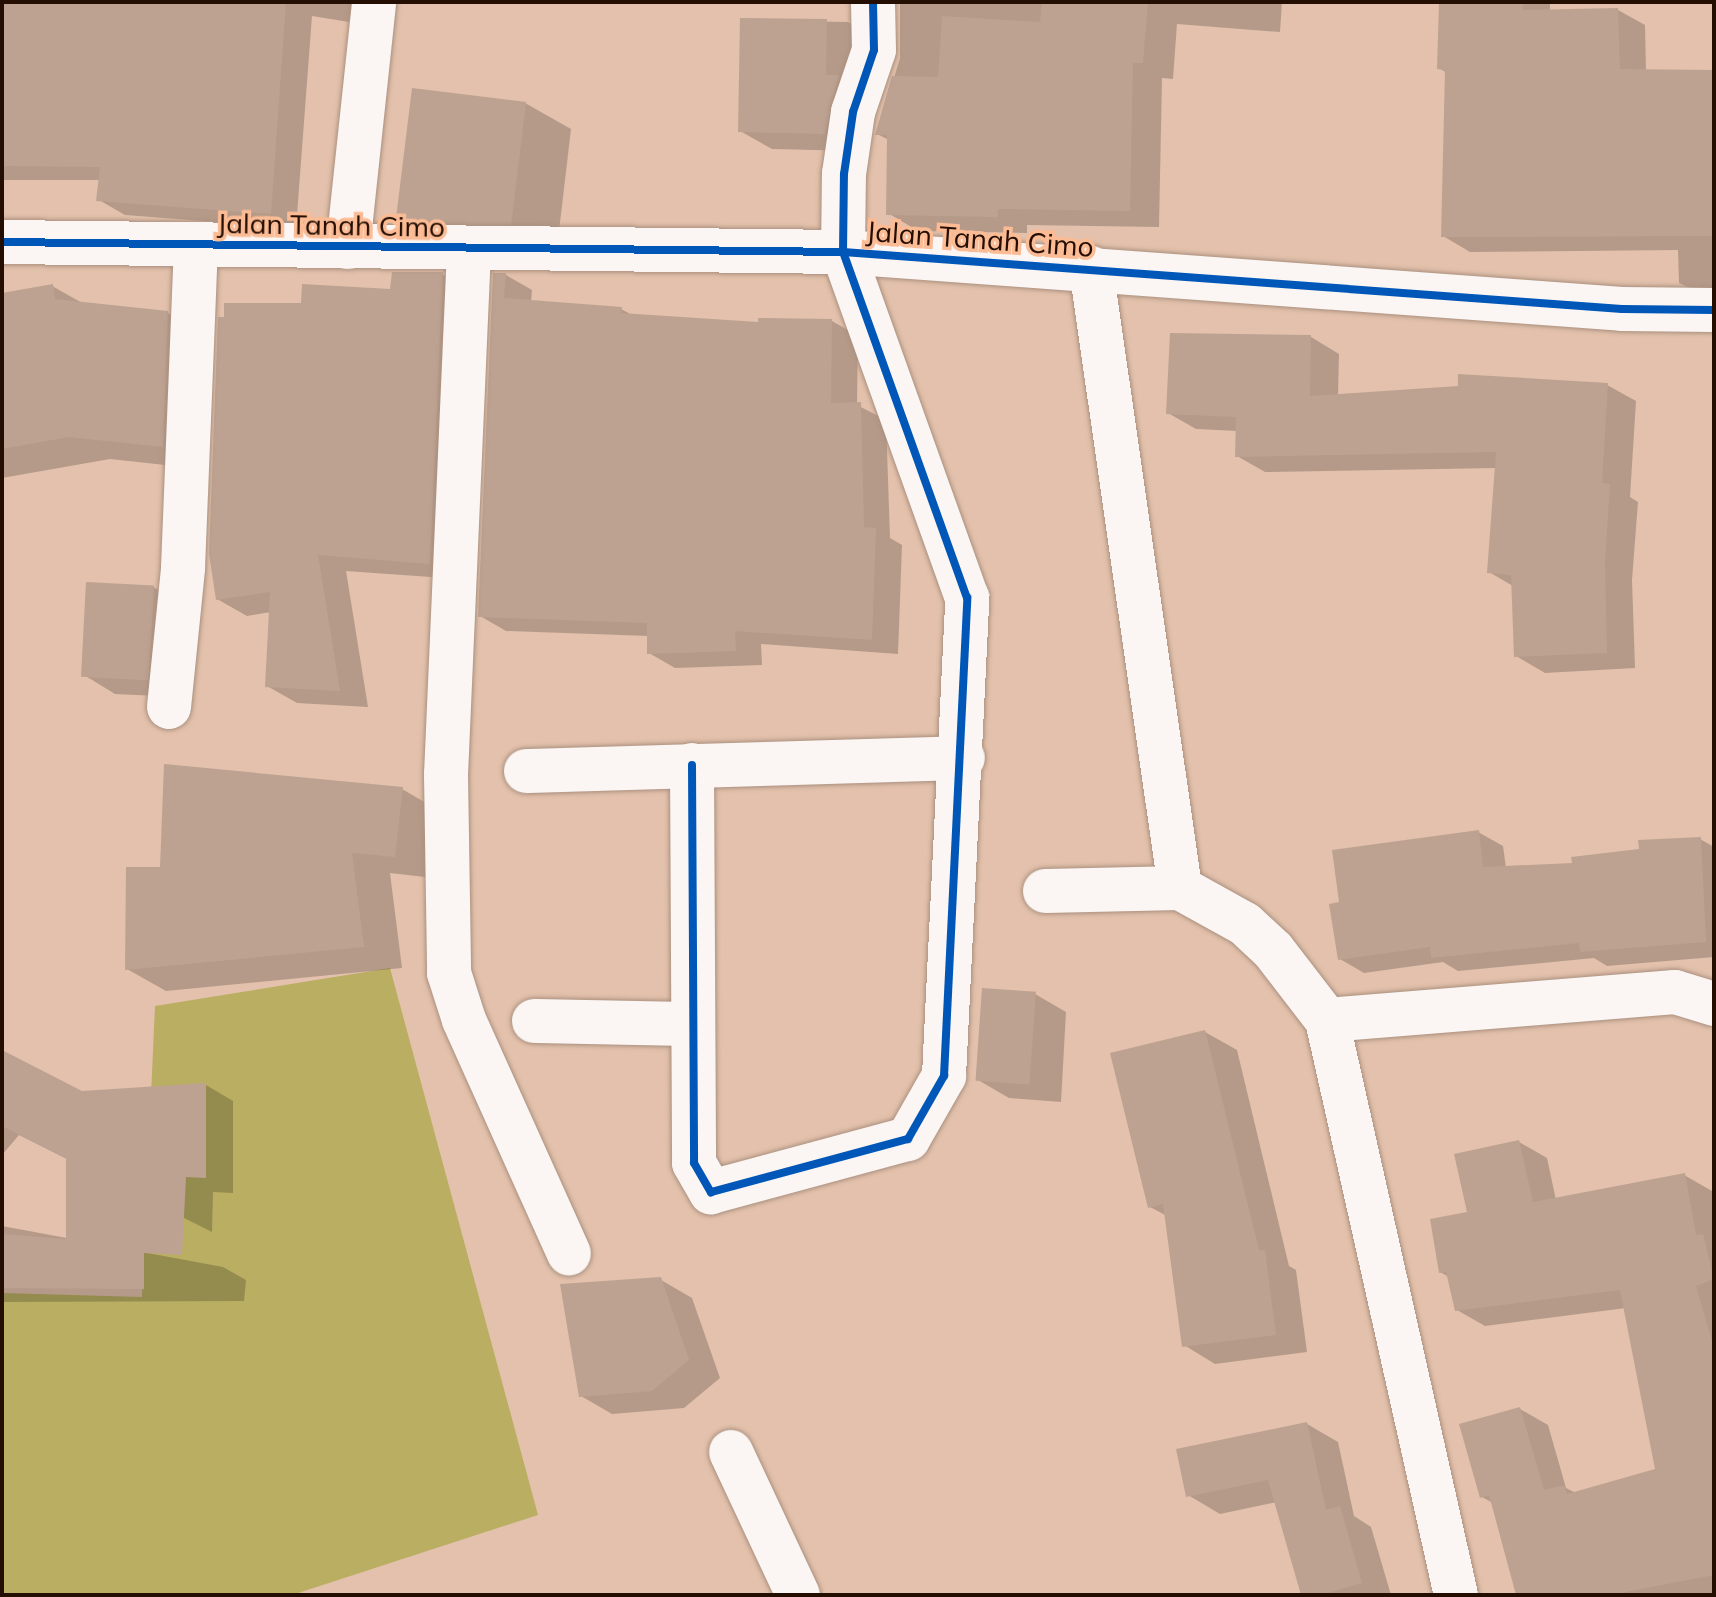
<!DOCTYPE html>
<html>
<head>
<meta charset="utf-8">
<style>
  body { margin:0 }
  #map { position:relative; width:1716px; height:1597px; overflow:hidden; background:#e3c1ac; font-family:Mulish,sans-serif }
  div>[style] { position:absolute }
  .forest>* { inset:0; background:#baae63 }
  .shadow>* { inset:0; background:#0003 }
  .building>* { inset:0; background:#bda292; transform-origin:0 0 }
  .roads { filter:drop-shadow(0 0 2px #aa907f) drop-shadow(0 0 2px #aa907f) }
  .street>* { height:44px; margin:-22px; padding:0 22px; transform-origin:22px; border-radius:22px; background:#fbf6f3 }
  .cycleway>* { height:8px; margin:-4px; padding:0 4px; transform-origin:4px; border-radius:4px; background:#0057b8 }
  span { translate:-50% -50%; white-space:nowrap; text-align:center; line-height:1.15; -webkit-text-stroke:7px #fabb95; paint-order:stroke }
  .street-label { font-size:28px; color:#240e02 }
  .frame { position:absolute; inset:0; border:4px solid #240e02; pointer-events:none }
</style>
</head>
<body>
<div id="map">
  <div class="forest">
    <i style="clip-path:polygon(390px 968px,538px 1515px,292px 1595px,2px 1595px,2px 1293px,142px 1297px,155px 1006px)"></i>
  </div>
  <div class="shadow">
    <i style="clip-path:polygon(2px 2px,352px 2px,349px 22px,312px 16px,296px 228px,125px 215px,99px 200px,100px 180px,2px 180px)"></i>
    <i style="clip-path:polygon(900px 2px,1282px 2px,1280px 32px,1177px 24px,1173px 79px,1162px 78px,1159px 227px,1027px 225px,1027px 233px,918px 231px,888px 213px,889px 140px,877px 134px,900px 58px)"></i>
    <i style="clip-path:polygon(1441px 2px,1550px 2px,1550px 12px,1618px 10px,1645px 25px,1646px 71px,1714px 72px,1714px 299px,1679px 283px,1678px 250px,1470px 252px,1443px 236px,1447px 73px,1439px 68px)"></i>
    <i style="clip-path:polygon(742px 20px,848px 22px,879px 40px,856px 151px,772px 149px,740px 131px)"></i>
    <i style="clip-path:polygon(525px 103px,571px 129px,557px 248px,445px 247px,400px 221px)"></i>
    <i style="clip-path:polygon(442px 274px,472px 291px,459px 579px,346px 571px,368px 707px,297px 703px,267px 686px,271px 612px,247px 616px,217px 599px,303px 305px,392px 291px)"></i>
    <i style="clip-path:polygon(495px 275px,506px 275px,532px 290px,531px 302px,621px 309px,634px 316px,760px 324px,832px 321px,858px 336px,857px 405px,886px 420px,890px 538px,902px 545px,898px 654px,761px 644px,762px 665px,675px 668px,649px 653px,649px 636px,506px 631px,480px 616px)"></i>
    <i style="clip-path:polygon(52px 286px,84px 304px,168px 313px,207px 336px,202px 469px,110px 459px,2px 478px,2px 295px)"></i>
    <i style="clip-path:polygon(1311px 337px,1339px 354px,1338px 396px,1607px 385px,1636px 401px,1630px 497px,1638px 502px,1632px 580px,1635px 668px,1545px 673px,1516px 656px,1513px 586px,1489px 572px,1496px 468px,1265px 472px,1237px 456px,1238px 431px,1196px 429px,1168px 413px)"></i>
    <i style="clip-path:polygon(153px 587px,185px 605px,178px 697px,115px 694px,84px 675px)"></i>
    <i style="clip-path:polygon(402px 789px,440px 811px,434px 878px,390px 873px,402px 968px,166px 991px,127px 969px,162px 869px)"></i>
    <i style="clip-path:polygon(1478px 832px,1503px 846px,1506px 868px,1574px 865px,1700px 839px,1714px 847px,1714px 957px,1607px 966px,1594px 958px,1458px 971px,1443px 962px,1364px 973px,1340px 959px,1341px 904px)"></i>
    <i style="clip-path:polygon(1035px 994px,1066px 1012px,1061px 1102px,1009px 1098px,978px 1080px)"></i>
    <i style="clip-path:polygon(1205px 1032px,1237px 1050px,1289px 1266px,1296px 1270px,1307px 1352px,1215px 1364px,1184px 1345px,1167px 1216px,1150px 1207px)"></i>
    <i style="clip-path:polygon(2px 1053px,82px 1093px,206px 1085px,233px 1101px,233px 1193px,213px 1192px,212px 1232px,19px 1135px,2px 1155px)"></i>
    <i style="clip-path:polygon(1519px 1142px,1547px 1158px,1556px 1200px,1684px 1175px,1712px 1191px,1714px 1595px,1517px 1595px,1493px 1503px,1482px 1497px,1520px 1409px,1548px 1425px,1566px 1488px,1576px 1493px,1658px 1471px,1626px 1308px,1485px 1326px,1457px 1310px,1449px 1277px,1440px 1272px,1469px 1214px)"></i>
    <i style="clip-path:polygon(2px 1226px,223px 1267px,246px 1280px,244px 1301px,2px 1302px)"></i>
    <i style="clip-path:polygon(661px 1280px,692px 1298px,720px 1378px,684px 1408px,612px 1414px,581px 1396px)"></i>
    <i style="clip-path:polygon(1307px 1424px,1338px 1442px,1354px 1516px,1371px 1527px,1391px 1595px,1303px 1595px,1277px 1502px,1220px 1514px,1188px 1495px)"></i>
  </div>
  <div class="building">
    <i style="clip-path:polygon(2px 2px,286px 2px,271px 214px,96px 201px,100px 167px,2px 166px)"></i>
    <i style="clip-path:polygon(1042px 2px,1148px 2px,1143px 63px,1133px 63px,1130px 211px,998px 209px,998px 217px,886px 215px,887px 135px,875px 135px,892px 76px,938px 77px,942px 16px,1040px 22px)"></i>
    <i style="clip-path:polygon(1439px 2px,1523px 2px,1523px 10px,1618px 8px,1620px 69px,1714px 70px,1714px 236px,1441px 237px,1445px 70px,1437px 69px)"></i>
    <i style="clip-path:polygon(740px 18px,827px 19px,826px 75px,839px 75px,825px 134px,738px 132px)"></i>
    <i style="left:412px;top:88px;width:115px;height:135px;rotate:7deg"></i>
    <i style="clip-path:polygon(392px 272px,443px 272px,430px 564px,318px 555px,340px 691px,265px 687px,270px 592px,216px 600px,209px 554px,218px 317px,224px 317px,224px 303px,301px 303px,302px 284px,390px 289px)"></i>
    <i style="clip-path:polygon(493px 273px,506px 273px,504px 298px,622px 307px,621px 313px,758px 322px,758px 318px,832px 319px,831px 403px,861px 402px,864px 527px,876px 528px,872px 640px,735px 631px,736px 651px,647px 654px,647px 623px,478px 617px)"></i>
    <i style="clip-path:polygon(53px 284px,55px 299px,168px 311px,163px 447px,69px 437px,2px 449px,2px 293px)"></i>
    <i style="clip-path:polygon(1170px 333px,1311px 335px,1310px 396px,1458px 386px,1458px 374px,1608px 383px,1602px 483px,1610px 484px,1605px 563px,1607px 653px,1514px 657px,1511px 575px,1487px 573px,1496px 452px,1235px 457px,1236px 417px,1166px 414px)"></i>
    <i style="left:86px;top:582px;width:68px;height:95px;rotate:3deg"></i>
    <i style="clip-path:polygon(164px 764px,403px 787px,395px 857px,352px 853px,364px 947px,125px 970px,126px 867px,160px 867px)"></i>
    <i style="clip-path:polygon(1479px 830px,1483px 867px,1572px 863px,1571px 857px,1639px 849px,1638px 840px,1701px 837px,1706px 942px,1580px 952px,1579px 943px,1431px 958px,1430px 947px,1338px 960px,1329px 904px,1339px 902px,1332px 850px)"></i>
    <i style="left:982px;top:988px;width:54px;height:93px;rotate:4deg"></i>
    <i style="clip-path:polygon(1205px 1030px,1259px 1250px,1265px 1250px,1276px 1335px,1182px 1347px,1163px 1204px,1148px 1208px,1110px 1053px)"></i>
    <i style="clip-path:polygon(2px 1050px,82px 1091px,206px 1083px,206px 1178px,186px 1177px,182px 1255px,144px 1253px,144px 1289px,2px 1288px,2px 1234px,66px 1239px,66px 1158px,2px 1126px)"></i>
    <i style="clip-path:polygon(1519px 1140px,1533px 1202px,1685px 1173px,1696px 1235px,1703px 1234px,1714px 1279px,1696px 1286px,1714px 1348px,1714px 1575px,1610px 1595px,1516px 1595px,1489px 1495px,1480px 1498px,1459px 1424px,1520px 1407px,1544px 1490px,1564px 1485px,1567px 1494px,1655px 1469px,1620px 1290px,1455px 1311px,1446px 1272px,1439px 1273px,1430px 1219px,1467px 1212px,1454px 1154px)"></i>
    <i style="clip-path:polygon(661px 1277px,689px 1360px,652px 1391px,579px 1397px,560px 1284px)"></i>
    <i style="clip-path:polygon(1307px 1422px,1326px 1510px,1340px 1506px,1362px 1583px,1321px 1595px,1301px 1595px,1268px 1480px,1186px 1497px,1176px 1449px)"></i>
  </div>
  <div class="roads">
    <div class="street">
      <i style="left:2px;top:242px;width:841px;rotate:0.68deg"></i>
      <i style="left:843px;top:252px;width:781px;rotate:4.18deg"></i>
      <i style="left:1622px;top:309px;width:92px;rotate:0.6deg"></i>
      <i style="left:348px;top:247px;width:246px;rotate:-83.9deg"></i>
      <i style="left:469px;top:250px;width:525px;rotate:92.51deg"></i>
      <i style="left:446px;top:774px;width:199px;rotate:89.1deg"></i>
      <i style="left:449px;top:973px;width:49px;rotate:72.3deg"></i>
      <i style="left:464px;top:1020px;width:256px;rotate:65.8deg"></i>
      <i style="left:1091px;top:268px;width:626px;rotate:81.83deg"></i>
      <i style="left:1180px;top:888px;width:74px;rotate:29deg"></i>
      <i style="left:1245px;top:924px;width:38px;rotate:43deg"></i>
      <i style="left:1273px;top:950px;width:88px;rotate:52.4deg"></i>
      <i style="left:1327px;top:1020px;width:589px;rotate:77.36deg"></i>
      <i style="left:169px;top:707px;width:140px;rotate:-84.2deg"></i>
      <i style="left:183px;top:568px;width:323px;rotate:-87.7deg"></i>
      <i style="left:692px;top:765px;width:398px;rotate:89.7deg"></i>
      <i style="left:694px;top:1163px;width:34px;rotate:60deg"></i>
      <i style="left:711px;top:1192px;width:204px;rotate:-15.1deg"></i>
      <i style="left:908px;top:1139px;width:73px;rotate:-60.3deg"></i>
      <i style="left:944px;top:1076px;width:479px;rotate:-87.2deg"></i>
      <i style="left:967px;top:598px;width:368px;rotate:-109.7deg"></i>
      <i style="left:843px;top:252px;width:78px;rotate:-89.3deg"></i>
      <i style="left:844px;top:174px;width:63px;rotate:-81.7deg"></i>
      <i style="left:853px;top:112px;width:65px;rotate:-71.3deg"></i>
      <i style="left:874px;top:50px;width:48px;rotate:-91.2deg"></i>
      <i style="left:526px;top:771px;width:437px;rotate:-1.7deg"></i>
      <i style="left:1045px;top:891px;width:135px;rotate:-1.3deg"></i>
      <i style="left:1327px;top:1020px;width:349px;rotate:-4.6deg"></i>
      <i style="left:1675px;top:992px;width:41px;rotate:17.1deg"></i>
      <i style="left:534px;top:1021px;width:155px;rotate:1.1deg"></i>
      <i style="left:731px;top:1452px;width:158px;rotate:64.9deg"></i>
    </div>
  </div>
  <div class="cycleway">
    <i style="left:2px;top:242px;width:841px;rotate:0.68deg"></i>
    <i style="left:843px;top:252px;width:781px;rotate:4.18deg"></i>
    <i style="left:1622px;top:309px;width:92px;rotate:0.6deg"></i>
    <i style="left:692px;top:765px;width:398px;rotate:89.7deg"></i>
    <i style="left:694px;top:1163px;width:34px;rotate:60deg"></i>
    <i style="left:711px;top:1192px;width:204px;rotate:-15.1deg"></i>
    <i style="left:908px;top:1139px;width:73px;rotate:-60.3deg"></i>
    <i style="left:944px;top:1076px;width:479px;rotate:-87.2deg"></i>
    <i style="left:967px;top:598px;width:368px;rotate:-109.7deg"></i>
    <i style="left:843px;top:252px;width:78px;rotate:-89.3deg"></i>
    <i style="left:844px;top:174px;width:63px;rotate:-81.7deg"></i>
    <i style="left:853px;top:112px;width:65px;rotate:-71.3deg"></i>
    <i style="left:874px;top:50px;width:48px;rotate:-91.2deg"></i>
  </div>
  <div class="street-label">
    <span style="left:331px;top:225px;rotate:1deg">Jalan Tanah Cimo</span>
    <span style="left:980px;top:239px;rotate:4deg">Jalan Tanah Cimo</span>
  </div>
  <div class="frame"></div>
</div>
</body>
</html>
